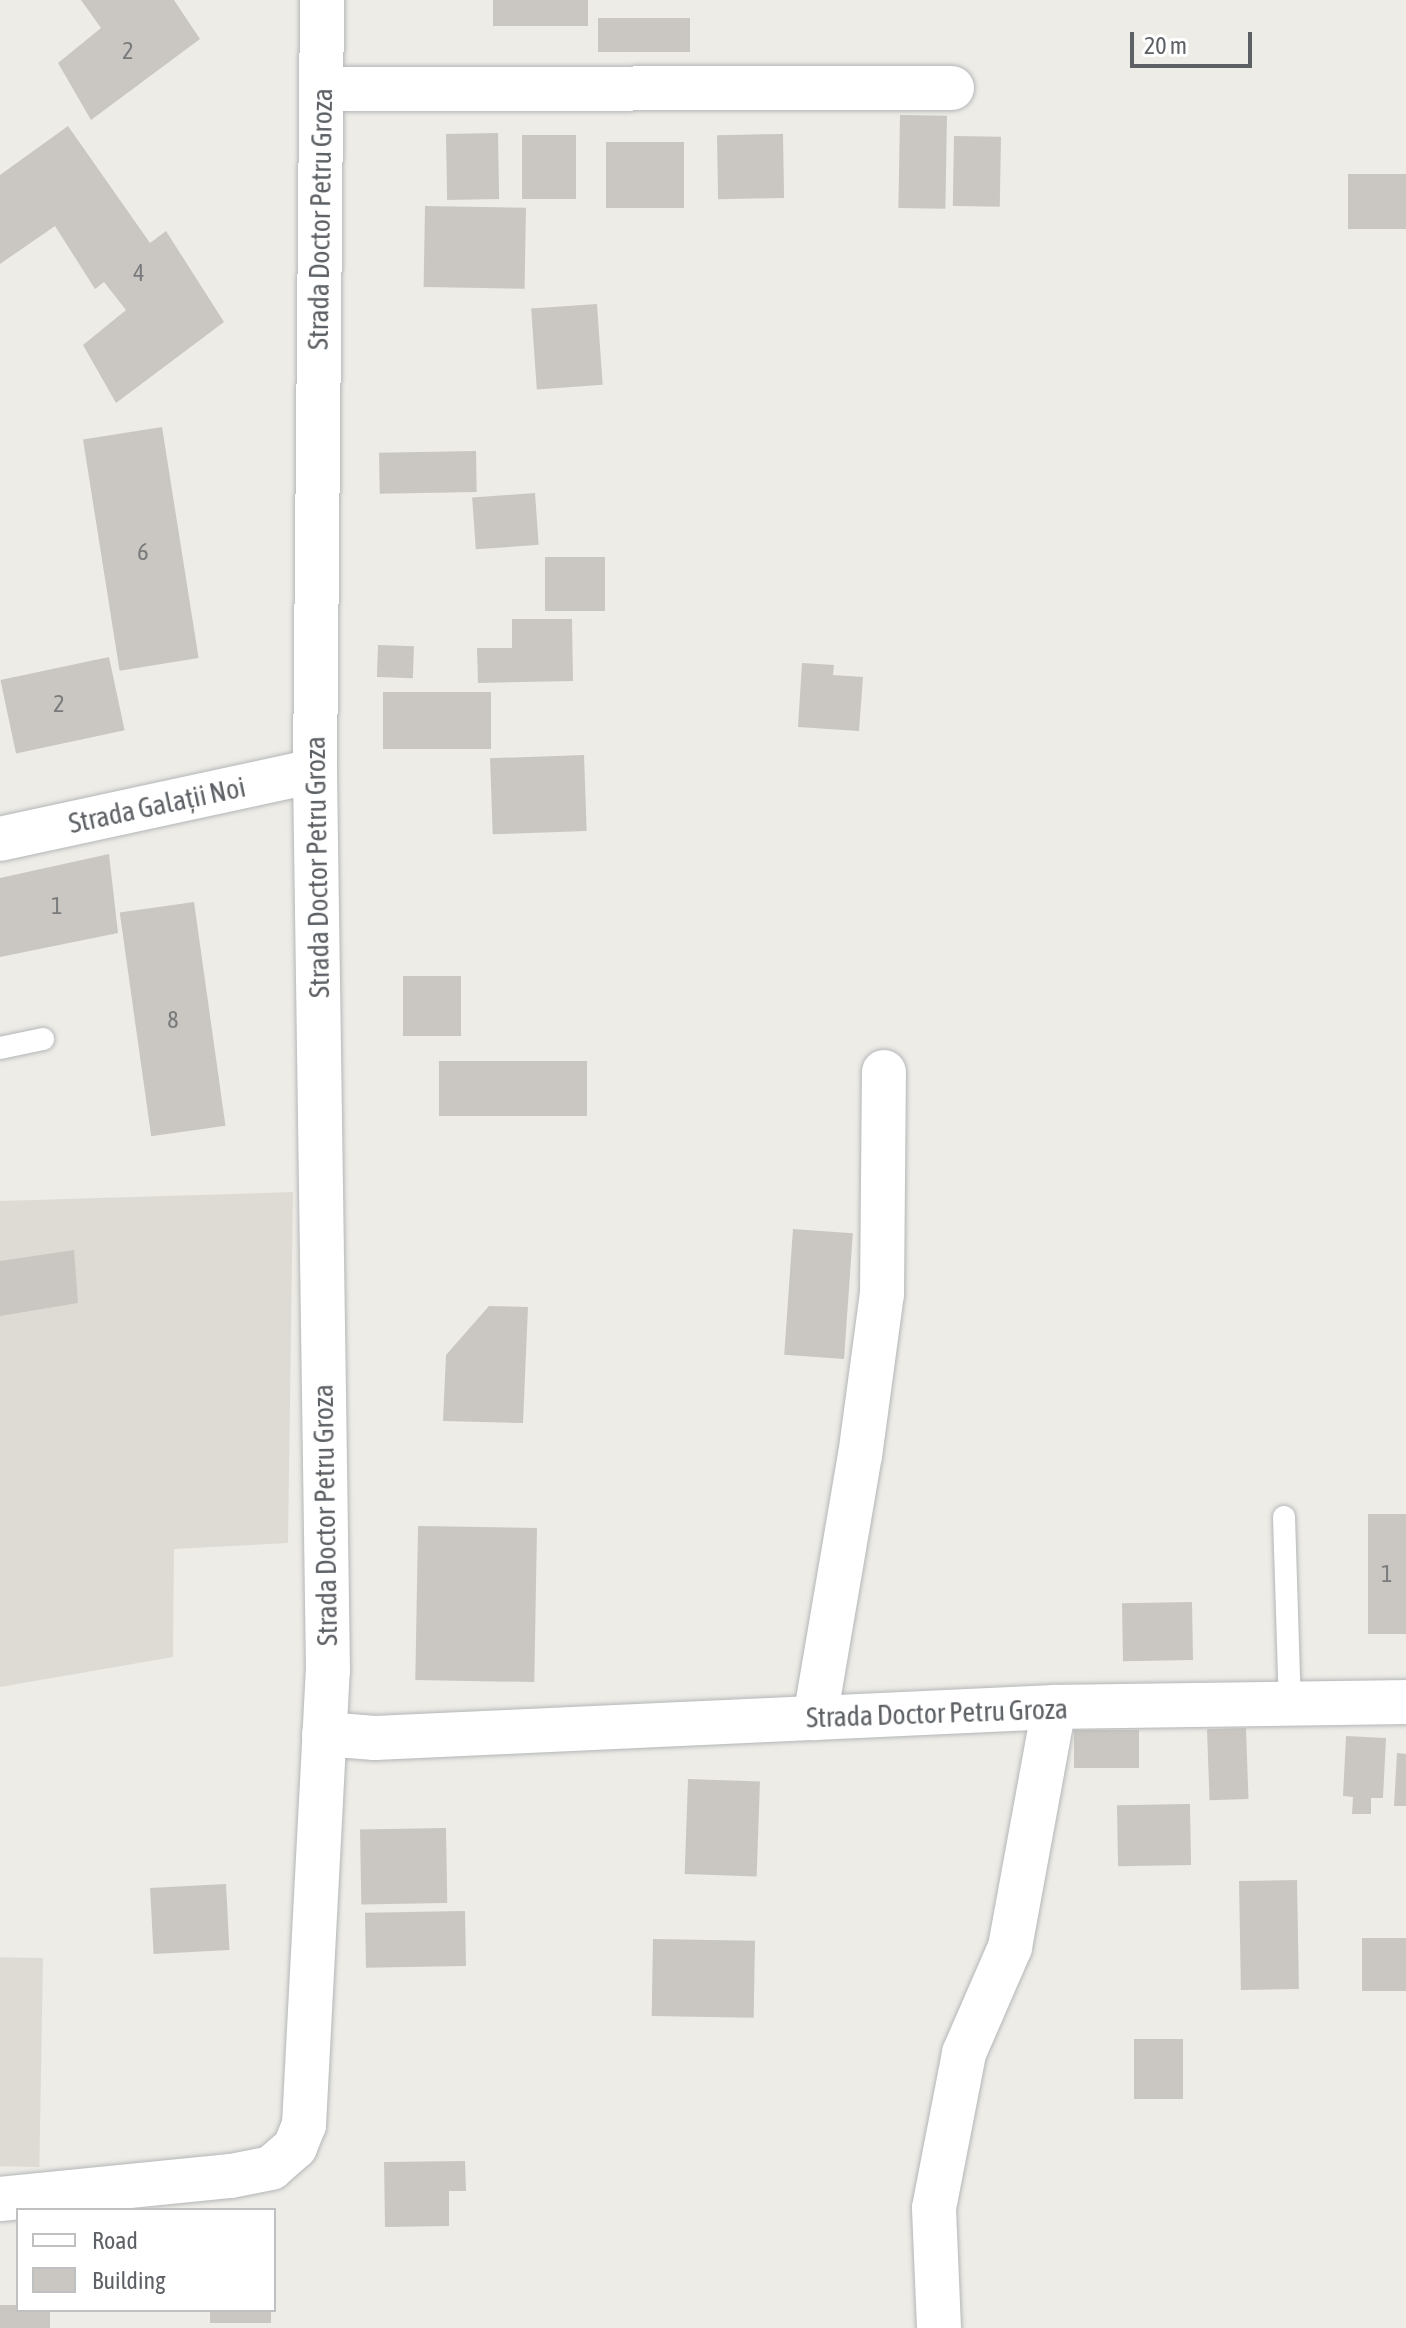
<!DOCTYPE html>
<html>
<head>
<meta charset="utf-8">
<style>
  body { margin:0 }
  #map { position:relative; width:1406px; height:2328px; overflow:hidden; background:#eeece6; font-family:"Asap Condensed",sans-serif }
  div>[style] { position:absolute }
  .education>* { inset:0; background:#dedbd4; transform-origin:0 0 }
  .building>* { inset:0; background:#cac7c2; transform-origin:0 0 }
  .roads { filter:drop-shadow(0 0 2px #b3b6b9) drop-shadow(0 0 2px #b3b6b9) }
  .service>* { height:22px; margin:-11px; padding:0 11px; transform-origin:11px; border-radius:11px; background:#fff }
  .minor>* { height:44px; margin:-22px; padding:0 22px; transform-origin:22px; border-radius:22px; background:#fff }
  .tertiary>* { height:44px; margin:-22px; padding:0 22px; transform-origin:22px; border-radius:22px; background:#fff }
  span { translate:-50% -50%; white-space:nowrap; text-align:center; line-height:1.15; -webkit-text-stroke:6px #fff; paint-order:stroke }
  .number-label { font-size:24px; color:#787a7c }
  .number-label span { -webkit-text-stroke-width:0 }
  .street-label { font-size:28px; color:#5d6165 }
  .legend { position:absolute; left:16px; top:2208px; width:260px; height:104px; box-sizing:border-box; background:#fff; border:2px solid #bec0c1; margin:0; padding:10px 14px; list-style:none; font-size:24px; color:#5d6165 }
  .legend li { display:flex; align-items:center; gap:16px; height:40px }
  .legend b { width:40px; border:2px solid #bec0c1 }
  .scale { position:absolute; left:1130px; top:32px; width:122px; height:36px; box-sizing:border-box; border:4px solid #5d6165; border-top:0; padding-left:10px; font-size:24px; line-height:28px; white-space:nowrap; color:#5d6165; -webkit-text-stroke:6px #fff; paint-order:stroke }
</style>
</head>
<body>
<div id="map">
  <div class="education">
    <i style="clip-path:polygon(293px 1192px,288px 1543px,174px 1549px,173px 1657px,0 1687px,0 1201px)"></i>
    <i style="left:43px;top:1958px;width:209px;height:43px;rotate:91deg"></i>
  </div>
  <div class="building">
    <i style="clip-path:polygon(81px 0,174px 0,200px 39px,91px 120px,58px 63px,101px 28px)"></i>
    <i style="left:493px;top:0;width:95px;height:26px"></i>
    <i style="left:690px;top:18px;width:34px;height:92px;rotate:90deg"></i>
    <i style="left:900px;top:115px;width:47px;height:93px;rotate:1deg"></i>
    <i style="clip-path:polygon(68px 126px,150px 243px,166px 231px,224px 322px,116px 403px,83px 345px,126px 310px,104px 282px,95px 289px,55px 226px,0 264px,0 175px)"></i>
    <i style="left:498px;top:133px;width:66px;height:52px;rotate:89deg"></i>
    <i style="left:783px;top:134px;width:64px;height:66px;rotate:89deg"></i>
    <i style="left:522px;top:135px;width:54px;height:64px"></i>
    <i style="left:954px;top:136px;width:47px;height:70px;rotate:1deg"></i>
    <i style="left:606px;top:142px;width:78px;height:66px"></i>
    <i style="left:1406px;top:174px;width:55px;height:58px;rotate:90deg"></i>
    <i style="left:425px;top:206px;width:101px;height:81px;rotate:1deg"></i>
    <i style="left:597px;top:304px;width:81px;height:66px;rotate:86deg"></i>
    <i style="left:162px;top:427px;width:234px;height:80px;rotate:81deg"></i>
    <i style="left:476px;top:451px;width:41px;height:97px;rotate:89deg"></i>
    <i style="left:535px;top:493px;width:52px;height:63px;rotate:86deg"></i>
    <i style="left:545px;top:557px;width:60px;height:54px"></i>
    <i style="clip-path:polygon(512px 619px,572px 619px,573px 681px,478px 683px,477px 648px,512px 648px)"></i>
    <i style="left:378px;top:645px;width:36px;height:32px;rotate:2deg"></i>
    <i style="left:109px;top:657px;width:75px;height:111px;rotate:78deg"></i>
    <i style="clip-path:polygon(802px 663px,834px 665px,833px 675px,863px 677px,859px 731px,798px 727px)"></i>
    <i style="left:383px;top:692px;width:108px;height:57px"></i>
    <i style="left:584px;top:755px;width:76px;height:94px;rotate:88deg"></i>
    <i style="clip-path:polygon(109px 854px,118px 933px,0 957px,0 878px)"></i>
    <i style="left:194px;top:902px;width:226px;height:75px;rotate:82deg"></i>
    <i style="left:403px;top:976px;width:58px;height:60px"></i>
    <i style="left:439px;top:1061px;width:148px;height:55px"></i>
    <i style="left:793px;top:1229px;width:60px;height:126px;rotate:4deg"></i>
    <i style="clip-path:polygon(74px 1250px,78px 1303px,0 1316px,0 1261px)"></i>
    <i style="clip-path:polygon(489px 1306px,528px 1307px,523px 1423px,443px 1421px,446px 1355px)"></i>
    <i style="left:1368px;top:1514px;width:38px;height:120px"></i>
    <i style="left:418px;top:1526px;width:119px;height:154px;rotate:1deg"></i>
    <i style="left:1192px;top:1602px;width:58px;height:70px;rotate:89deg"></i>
    <i style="left:1246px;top:1728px;width:71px;height:39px;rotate:88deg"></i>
    <i style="left:1139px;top:1730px;width:38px;height:65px;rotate:90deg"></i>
    <i style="clip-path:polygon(1346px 1736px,1386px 1738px,1383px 1798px,1371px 1798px,1371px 1814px,1352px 1814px,1353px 1797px,1343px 1796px)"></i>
    <i style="clip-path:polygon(1397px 1753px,1406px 1754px,1406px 1806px,1394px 1806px)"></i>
    <i style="left:688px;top:1779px;width:72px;height:95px;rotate:2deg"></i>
    <i style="left:1190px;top:1804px;width:61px;height:73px;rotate:89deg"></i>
    <i style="left:446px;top:1828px;width:75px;height:86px;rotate:89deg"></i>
    <i style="left:1297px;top:1880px;width:109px;height:58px;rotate:89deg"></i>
    <i style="left:226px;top:1884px;width:66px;height:76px;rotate:87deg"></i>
    <i style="left:465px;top:1911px;width:55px;height:100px;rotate:89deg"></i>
    <i style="left:1406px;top:1938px;width:53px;height:44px;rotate:90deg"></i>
    <i style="left:653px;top:1939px;width:102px;height:77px;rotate:1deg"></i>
    <i style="left:1134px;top:2039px;width:49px;height:60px"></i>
    <i style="clip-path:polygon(465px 2161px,466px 2191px,449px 2191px,449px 2226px,385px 2227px,384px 2162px)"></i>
    <i style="clip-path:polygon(0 2305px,18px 2305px,18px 2310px,50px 2310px,50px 2328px,0 2328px)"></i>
    <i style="left:210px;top:2310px;width:61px;height:13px"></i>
  </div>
  <div class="roads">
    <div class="service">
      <i style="left:0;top:1048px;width:44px;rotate:-11.8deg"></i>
      <i style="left:1284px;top:1517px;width:186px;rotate:88.2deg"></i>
    </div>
    <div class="minor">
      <i style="left:321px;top:89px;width:631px;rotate:-0.09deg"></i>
      <i style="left:815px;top:1718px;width:266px;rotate:-80.3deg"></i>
      <i style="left:860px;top:1456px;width:163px;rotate:-82.3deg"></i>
      <i style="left:882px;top:1294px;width:222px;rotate:-89.5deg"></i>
      <i style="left:324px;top:1734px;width:51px;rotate:4.5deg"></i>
      <i style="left:375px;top:1738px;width:680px;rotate:-2.61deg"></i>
      <i style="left:1054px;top:1707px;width:352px;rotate:-0.8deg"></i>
      <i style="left:0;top:2199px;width:232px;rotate:-5.7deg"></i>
      <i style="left:231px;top:2176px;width:41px;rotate:-11.3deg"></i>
      <i style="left:271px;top:2168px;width:32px;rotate:-41deg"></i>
      <i style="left:295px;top:2147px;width:24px;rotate:-68deg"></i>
      <i style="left:304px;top:2125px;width:455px;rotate:-87deg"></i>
      <i style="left:328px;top:1671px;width:900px;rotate:-90.83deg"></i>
      <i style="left:315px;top:771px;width:771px;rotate:-89.48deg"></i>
      <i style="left:939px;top:2328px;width:120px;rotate:-92.4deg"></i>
      <i style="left:934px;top:2208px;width:158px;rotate:-79deg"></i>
      <i style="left:964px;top:2053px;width:116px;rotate:-66.5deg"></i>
      <i style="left:1010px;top:1947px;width:244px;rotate:-79.6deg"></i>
    </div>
    <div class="tertiary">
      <i style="left:0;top:839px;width:322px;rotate:-12.2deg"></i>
    </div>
  </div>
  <div class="number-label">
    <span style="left:128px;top:51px">2</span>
    <span style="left:139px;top:273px">4</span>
    <span style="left:143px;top:552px">6</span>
    <span style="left:59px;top:704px">2</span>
    <span style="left:57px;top:906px">1</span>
    <span style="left:173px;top:1020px">8</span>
    <span style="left:1387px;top:1574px">1</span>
  </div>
  <div class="street-label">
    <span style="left:320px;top:219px;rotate:-89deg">Strada Doctor Petru Groza</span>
    <span style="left:157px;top:805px;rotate:-12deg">Strada Galații Noi</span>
    <span style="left:317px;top:867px;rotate:-91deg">Strada Doctor Petru Groza</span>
    <span style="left:325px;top:1515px;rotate:-91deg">Strada Doctor Petru Groza</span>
    <span style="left:937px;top:1713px;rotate:-2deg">Strada Doctor Petru Groza</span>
  </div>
  <ul class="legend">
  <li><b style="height:10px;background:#fff"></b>Road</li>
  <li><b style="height:22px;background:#cac7c2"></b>Building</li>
  </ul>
  <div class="scale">20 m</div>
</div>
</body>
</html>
